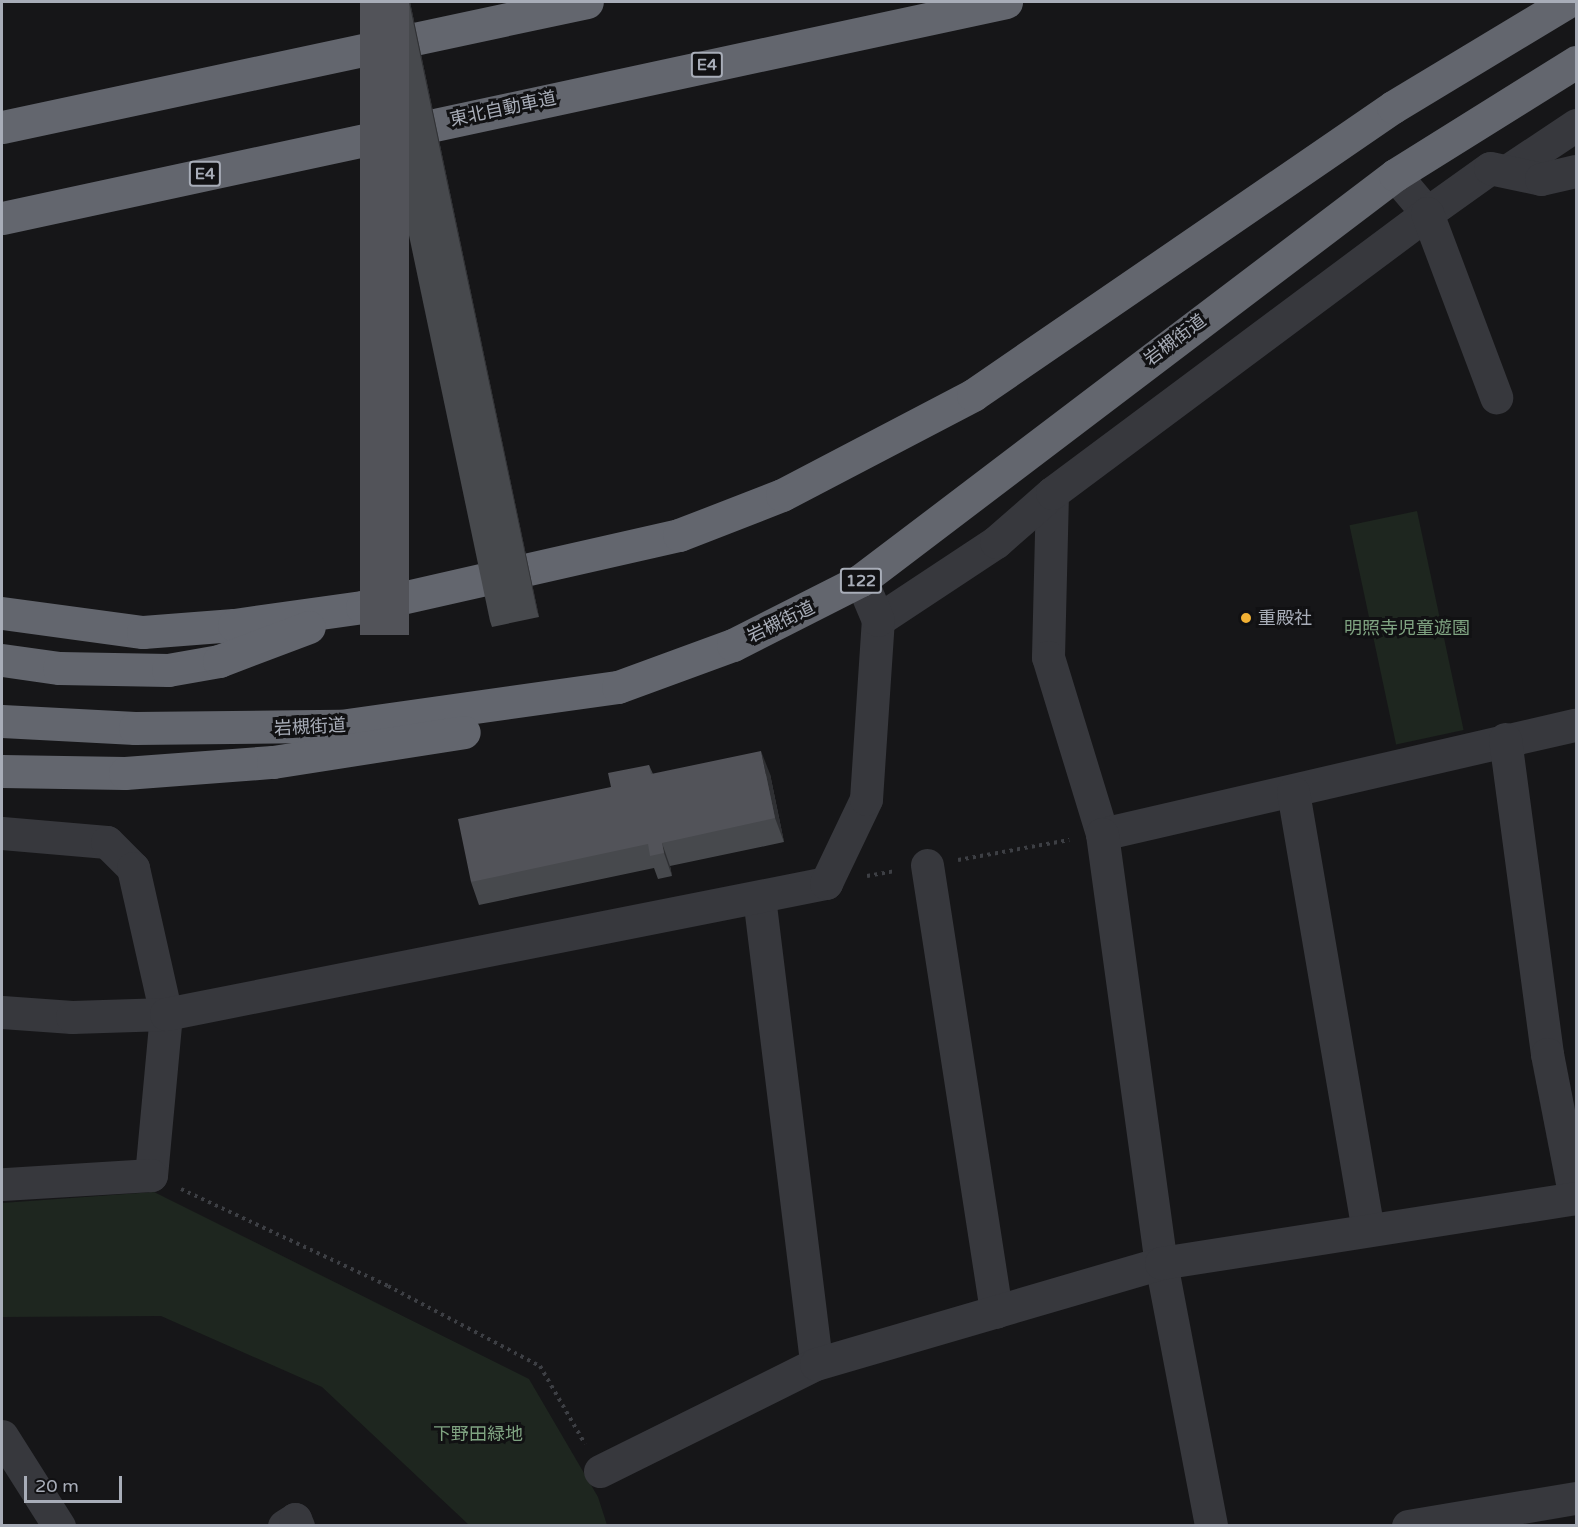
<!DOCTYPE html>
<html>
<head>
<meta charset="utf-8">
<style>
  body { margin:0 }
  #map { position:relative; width:1578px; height:1527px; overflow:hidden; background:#161618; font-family:"Varela Round","Noto Sans JP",sans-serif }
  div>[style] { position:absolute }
  .green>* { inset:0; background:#1e261f; transform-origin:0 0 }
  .path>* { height:4px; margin-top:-2px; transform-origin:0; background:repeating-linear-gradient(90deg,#3d3f44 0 3px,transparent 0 7.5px) }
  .minor>* { height:33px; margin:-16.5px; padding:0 16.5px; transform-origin:16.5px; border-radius:16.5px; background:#37383d }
  .highway>* { height:33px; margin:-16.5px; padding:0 16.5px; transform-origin:16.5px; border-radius:16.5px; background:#63666e }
  .wall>* { inset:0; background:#47494d }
  .shaded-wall>* { inset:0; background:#2f3033 }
  .building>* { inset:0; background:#525359; transform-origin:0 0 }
  .dots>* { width:16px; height:16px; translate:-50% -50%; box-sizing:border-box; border:3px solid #111113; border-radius:50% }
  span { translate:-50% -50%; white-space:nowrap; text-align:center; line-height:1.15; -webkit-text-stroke:6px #111113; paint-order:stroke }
  .shield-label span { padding:2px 4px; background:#111113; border:2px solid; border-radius:4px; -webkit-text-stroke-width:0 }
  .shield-label { font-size:16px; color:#a8adb8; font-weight:700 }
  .street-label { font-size:18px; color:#a8adb8 }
  .poi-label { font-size:18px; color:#a8adb8 }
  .left { translate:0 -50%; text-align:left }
  .park-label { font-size:18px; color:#7fa381 }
  .frame { position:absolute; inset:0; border:3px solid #a8adb8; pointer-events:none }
  .scale { position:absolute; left:24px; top:1476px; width:98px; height:27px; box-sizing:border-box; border:3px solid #a8adb8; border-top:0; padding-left:8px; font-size:18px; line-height:21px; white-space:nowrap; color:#a8adb8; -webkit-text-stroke:4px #111113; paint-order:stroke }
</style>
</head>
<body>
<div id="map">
  <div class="green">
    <i style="left:1417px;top:511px;width:224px;height:69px;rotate:78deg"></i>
    <i style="clip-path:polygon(154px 1192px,529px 1379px,598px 1497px,607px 1525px,469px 1525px,322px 1387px,161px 1316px,2px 1317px,2px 1203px)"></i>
  </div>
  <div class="path">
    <i style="left:958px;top:860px;width:113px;rotate:-10.2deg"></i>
    <i style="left:867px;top:876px;width:28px;rotate:-10deg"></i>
    <i style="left:181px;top:1189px;width:229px;rotate:25.1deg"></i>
    <i style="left:388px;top:1286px;width:172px;rotate:27.8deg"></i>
    <i style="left:540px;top:1366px;width:90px;rotate:60deg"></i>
  </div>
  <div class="minor">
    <i style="left:1507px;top:171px;width:83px;rotate:-33.7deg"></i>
    <i style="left:1395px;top:175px;width:50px;rotate:49.9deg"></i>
    <i style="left:1427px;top:213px;width:77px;rotate:-35.5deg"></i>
    <i style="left:1490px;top:168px;width:52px;rotate:12.2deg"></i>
    <i style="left:1541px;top:179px;width:36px;rotate:-13deg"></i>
    <i style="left:1052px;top:493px;width:164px;rotate:91.4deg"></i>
    <i style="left:1048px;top:657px;width:185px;rotate:73deg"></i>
    <i style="left:1102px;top:834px;width:486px;rotate:-13deg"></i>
    <i style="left:878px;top:620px;width:141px;rotate:-33.5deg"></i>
    <i style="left:996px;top:542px;width:74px;rotate:-41.2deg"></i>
    <i style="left:1052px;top:493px;width:468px;rotate:-36.7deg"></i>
    <i style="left:1427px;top:213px;width:197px;rotate:69.4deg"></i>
    <i style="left:1505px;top:739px;width:318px;rotate:82.4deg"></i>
    <i style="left:1547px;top:1054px;width:147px;rotate:79deg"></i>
    <i style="left:1293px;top:792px;width:444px;rotate:80.3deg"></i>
    <i style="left:2px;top:833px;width:105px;rotate:4.9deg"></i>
    <i style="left:107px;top:842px;width:37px;rotate:45deg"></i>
    <i style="left:133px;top:868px;width:150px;rotate:77.3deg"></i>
    <i style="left:166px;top:1014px;width:162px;rotate:95.3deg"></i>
    <i style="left:151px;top:1175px;width:149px;rotate:176.5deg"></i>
    <i style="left:1102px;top:834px;width:433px;rotate:82.2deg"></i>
    <i style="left:1161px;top:1263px;width:268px;rotate:79.2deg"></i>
    <i style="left:927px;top:865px;width:452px;rotate:81.2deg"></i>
    <i style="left:759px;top:897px;width:470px;rotate:83deg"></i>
    <i style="left:2px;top:1012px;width:70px;rotate:4.1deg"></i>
    <i style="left:72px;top:1017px;width:94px;rotate:-1.8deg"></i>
    <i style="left:166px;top:1014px;width:673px;rotate:-11.23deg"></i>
    <i style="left:826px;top:883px;width:93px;rotate:-64.5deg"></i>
    <i style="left:866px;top:799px;width:179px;rotate:-86.2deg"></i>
    <i style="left:878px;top:620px;width:43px;rotate:-113deg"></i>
    <i style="left:2px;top:1436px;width:107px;rotate:57.7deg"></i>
    <i style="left:600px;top:1471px;width:241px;rotate:-26.4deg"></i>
    <i style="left:816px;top:1364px;width:359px;rotate:-16.3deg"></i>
    <i style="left:1161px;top:1263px;width:420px;rotate:-8.9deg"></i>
    <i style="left:284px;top:1526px;width:13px;rotate:-32deg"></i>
    <i style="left:295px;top:1519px;width:8px;rotate:67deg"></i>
    <i style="left:1408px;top:1526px;width:170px;rotate:-9.5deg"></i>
  </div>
  <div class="highway">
    <i style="left:2px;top:127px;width:598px;rotate:-12.06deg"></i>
    <i style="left:2px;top:218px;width:1027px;rotate:-12.14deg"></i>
    <i style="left:2px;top:613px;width:142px;rotate:7.7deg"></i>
    <i style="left:143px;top:632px;width:91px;rotate:-4.4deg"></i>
    <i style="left:234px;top:625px;width:129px;rotate:-8deg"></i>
    <i style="left:362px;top:607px;width:325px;rotate:-12.8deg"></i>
    <i style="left:679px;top:535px;width:110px;rotate:-21.2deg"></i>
    <i style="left:782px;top:495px;width:216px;rotate:-27.6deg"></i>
    <i style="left:973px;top:395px;width:509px;rotate:-34.44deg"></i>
    <i style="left:1393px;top:107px;width:203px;rotate:-31.1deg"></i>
    <i style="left:2px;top:660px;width:58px;rotate:8deg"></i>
    <i style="left:59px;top:668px;width:109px;rotate:1.1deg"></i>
    <i style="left:168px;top:670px;width:52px;rotate:-10deg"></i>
    <i style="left:219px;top:661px;width:96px;rotate:-20.7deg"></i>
    <i style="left:2px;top:721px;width:133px;rotate:3deg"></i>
    <i style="left:135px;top:728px;width:205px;rotate:-0.6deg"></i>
    <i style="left:340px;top:726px;width:281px;rotate:-8deg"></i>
    <i style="left:618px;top:687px;width:122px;rotate:-20.1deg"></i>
    <i style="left:733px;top:645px;width:144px;rotate:-26.9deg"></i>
    <i style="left:861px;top:580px;width:670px;rotate:-37.18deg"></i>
    <i style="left:1395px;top:175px;width:213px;rotate:-32deg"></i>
    <i style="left:2px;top:771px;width:123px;rotate:0.9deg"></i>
    <i style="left:125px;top:773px;width:148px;rotate:-4.3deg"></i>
    <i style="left:273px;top:762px;width:193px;rotate:-8.9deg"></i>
  </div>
  <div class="wall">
    <i style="clip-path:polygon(360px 2px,410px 2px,539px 617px,492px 627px,490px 621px)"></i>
    <i style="clip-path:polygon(649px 765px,653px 774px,770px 774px,784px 842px,670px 866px,672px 876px,658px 879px,654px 868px,479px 905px,471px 882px,611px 787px)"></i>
  </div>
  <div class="shaded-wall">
    <i style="clip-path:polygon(409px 2px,410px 2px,539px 617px,537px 611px)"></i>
    <i style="clip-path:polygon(761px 751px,770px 774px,784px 842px,775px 818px)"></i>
    <i style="clip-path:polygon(662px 843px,670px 866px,672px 876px,664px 853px)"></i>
  </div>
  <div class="building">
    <i style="left:360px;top:2px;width:49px;height:633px"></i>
    <i style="clip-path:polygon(761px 751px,775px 818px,662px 843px,664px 853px,650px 856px,648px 844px,471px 882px,458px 819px,611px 787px,608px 773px,649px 765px,651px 774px)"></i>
  </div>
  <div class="dots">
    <i style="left:1246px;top:618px;background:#f2b134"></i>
  </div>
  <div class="shield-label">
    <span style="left:707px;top:65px">E4</span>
    <span style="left:205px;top:174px">E4</span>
    <span style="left:861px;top:581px">122</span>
  </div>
  <div class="street-label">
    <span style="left:503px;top:109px;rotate:-12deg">東北自動車道</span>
    <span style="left:1175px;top:340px;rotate:-37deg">岩槻街道</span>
    <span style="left:781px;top:622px;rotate:-26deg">岩槻街道</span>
    <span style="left:310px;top:727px;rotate:-3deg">岩槻街道</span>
  </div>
  <div class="poi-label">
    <span class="left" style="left:1258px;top:618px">重殿社</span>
  </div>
  <div class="park-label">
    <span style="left:1407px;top:628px">明照寺児童遊園</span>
    <span style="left:478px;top:1434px">下野田緑地</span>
  </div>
  <div class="frame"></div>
  <div class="scale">20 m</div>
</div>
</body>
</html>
